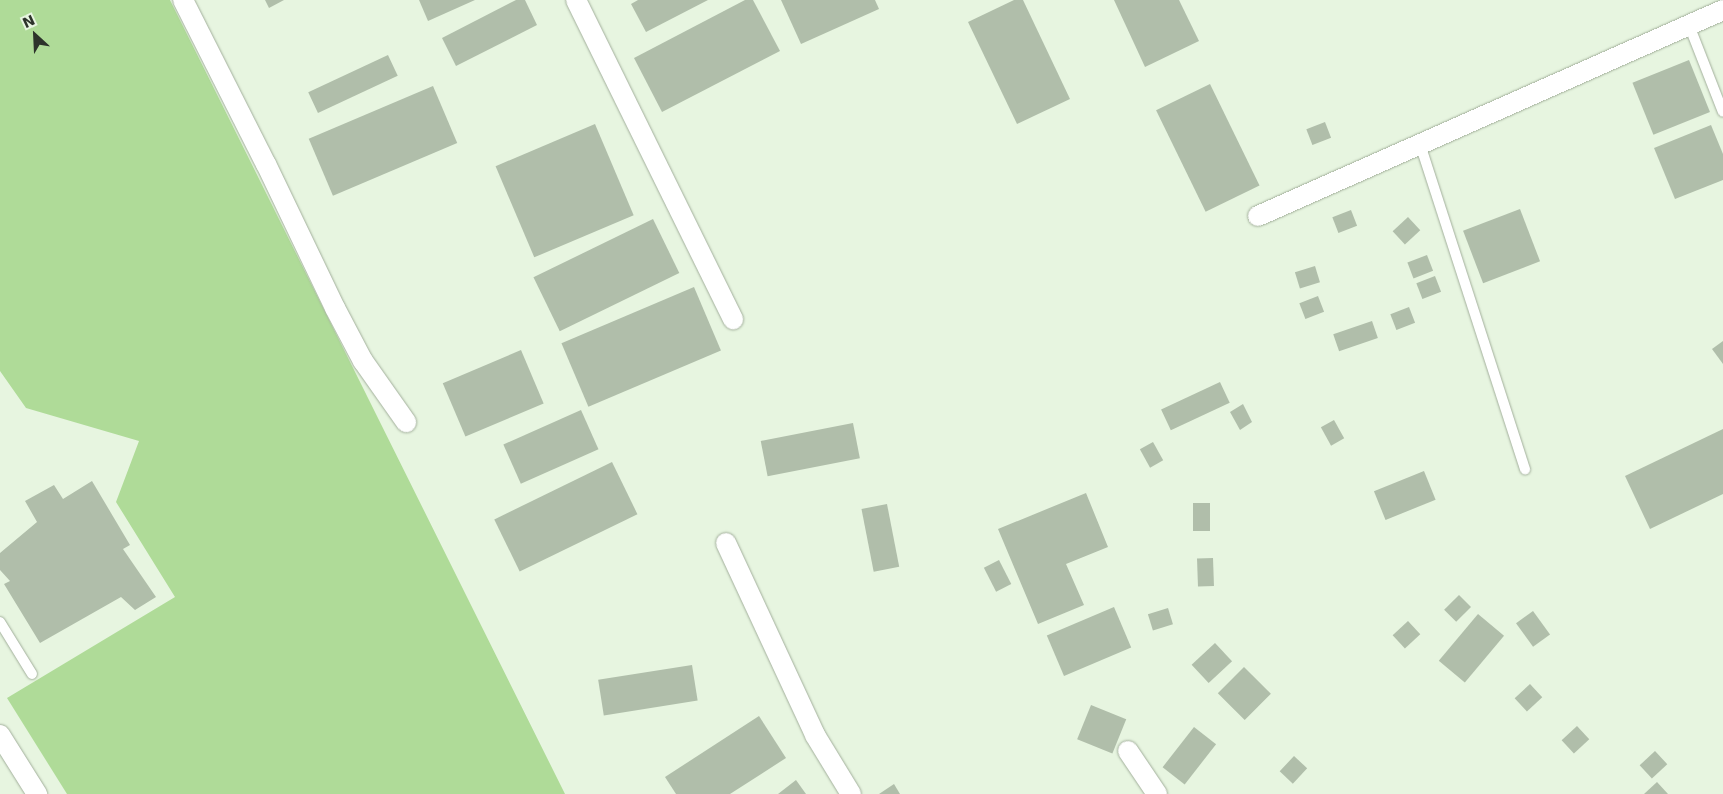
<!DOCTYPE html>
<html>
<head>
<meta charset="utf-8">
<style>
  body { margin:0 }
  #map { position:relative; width:1723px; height:794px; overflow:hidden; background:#e7f5e0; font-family:"DejaVu Sans",sans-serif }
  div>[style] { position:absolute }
  .green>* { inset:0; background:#afdb98 }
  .building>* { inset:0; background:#b0beaa; transform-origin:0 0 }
  .roads { filter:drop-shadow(0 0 1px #a2af9b) drop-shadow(0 0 1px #a2af9b) }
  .lane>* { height:10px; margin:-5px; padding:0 5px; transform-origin:5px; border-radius:5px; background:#fff }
  .street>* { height:20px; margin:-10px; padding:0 10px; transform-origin:10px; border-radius:10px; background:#fff }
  span { translate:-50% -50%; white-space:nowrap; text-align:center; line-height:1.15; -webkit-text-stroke:4.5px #e7f5e0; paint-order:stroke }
  .north { position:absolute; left:10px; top:10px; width:50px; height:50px; -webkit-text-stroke:4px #e7f5e0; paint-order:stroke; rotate:335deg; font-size:14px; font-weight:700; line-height:20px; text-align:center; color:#2d332b }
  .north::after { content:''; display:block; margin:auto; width:18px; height:22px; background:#2d332b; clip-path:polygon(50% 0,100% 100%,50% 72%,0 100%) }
</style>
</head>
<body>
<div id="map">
  <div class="green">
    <i style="clip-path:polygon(0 0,170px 0,565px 794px,67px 794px,7px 698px,175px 597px,116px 502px,139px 441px,26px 408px,0 371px)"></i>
  </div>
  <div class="building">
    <i style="clip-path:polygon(265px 0,284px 0,269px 8px)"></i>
    <i style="clip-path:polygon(419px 0,475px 0,428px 21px)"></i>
    <i style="clip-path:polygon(516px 0,525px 0,537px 25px,456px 66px,442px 38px)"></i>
    <i style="clip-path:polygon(638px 0,708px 0,646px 32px,631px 4px)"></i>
    <i style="clip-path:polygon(745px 0,753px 0,780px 51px,662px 112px,634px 58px)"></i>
    <i style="clip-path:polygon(781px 0,875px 0,879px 9px,801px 44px)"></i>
    <i style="clip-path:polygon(1014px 0,1023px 0,1070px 99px,1017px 124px,968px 22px)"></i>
    <i style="clip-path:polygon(1114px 0,1179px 0,1199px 41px,1145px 67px)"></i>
    <i style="left:388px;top:55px;width:23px;height:88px;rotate:65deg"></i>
    <i style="left:1689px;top:60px;width:56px;height:61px;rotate:68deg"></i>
    <i style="left:1210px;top:84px;width:113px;height:60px;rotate:64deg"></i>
    <i style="left:433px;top:86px;width:62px;height:135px;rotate:67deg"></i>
    <i style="left:1325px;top:122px;width:17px;height:20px;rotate:69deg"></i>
    <i style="left:595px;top:124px;width:99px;height:108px;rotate:67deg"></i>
    <i style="clip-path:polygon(1711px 125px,1723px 154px,1723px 180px,1675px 199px,1654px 148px)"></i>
    <i style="left:1520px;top:209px;width:56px;height:61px;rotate:69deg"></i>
    <i style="left:1351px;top:210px;width:17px;height:20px;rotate:69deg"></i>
    <i style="left:1408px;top:217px;width:18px;height:21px;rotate:47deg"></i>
    <i style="left:653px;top:219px;width:60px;height:133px;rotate:64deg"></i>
    <i style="left:1427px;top:255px;width:17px;height:21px;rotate:69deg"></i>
    <i style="left:1315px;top:266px;width:17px;height:21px;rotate:73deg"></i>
    <i style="left:1435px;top:276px;width:17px;height:20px;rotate:69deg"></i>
    <i style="left:694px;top:287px;width:69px;height:144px;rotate:67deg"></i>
    <i style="left:1318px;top:296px;width:17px;height:20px;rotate:69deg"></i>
    <i style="left:1409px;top:307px;width:17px;height:20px;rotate:69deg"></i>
    <i style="left:1372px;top:321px;width:18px;height:41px;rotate:71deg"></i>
    <i style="clip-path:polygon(1723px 341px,1723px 364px,1712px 349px)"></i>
    <i style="left:521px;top:350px;width:58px;height:85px;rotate:67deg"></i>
    <i style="left:1220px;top:382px;width:23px;height:65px;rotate:65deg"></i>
    <i style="clip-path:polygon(1243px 404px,1252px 422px,1240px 430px,1230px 412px)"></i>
    <i style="left:581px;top:410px;width:43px;height:85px;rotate:66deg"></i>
    <i style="left:1334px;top:420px;width:21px;height:15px;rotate:61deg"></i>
    <i style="left:853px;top:423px;width:36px;height:94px;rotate:79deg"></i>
    <i style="clip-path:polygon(1723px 429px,1723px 494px,1650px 529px,1625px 476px)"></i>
    <i style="left:1153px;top:442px;width:21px;height:15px;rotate:61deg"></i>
    <i style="left:612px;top:462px;width:58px;height:131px;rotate:64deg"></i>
    <i style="left:1424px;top:471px;width:31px;height:54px;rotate:68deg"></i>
    <i style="clip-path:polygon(92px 481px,130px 545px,123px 549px,156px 597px,135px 610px,121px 597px,40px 643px,4px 584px,10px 581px,0 570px,0 553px,37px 522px,25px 501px,54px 485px,63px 499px)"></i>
    <i style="clip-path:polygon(1086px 493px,1108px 547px,1066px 564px,1084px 605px,1038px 624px,998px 529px)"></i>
    <i style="left:1193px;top:503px;width:17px;height:28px"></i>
    <i style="left:887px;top:504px;width:64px;height:26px;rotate:79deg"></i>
    <i style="left:1213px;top:558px;width:28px;height:16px;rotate:88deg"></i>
    <i style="left:999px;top:560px;width:27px;height:17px;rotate:63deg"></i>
    <i style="left:1459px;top:595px;width:17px;height:21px;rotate:45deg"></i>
    <i style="left:1114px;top:607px;width:44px;height:73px;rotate:67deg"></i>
    <i style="left:1168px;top:608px;width:17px;height:21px;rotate:73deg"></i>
    <i style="left:1533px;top:611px;width:29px;height:21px;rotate:54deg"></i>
    <i style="left:1478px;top:614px;width:34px;height:61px;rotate:40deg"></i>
    <i style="left:1408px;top:621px;width:18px;height:21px;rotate:47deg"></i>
    <i style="left:1215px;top:643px;width:25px;height:32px;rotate:47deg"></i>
    <i style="left:692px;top:665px;width:36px;height:95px;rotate:81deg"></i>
    <i style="left:1244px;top:667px;width:38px;height:37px;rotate:45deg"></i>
    <i style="left:1530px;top:684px;width:18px;height:21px;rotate:47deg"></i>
    <i style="left:1091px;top:705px;width:38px;height:37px;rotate:22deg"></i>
    <i style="clip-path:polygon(759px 716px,786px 758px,730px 794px,676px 794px,665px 777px)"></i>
    <i style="left:1577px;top:726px;width:18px;height:21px;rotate:47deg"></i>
    <i style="left:1194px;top:727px;width:28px;height:51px;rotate:38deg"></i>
    <i style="left:1655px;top:751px;width:18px;height:21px;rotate:47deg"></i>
    <i style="left:1294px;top:756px;width:18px;height:21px;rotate:43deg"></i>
    <i style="clip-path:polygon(796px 780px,806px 794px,778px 794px)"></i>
    <i style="clip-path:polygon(1657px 782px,1668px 794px,1644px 794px)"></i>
    <i style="clip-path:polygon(894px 784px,900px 794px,879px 794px)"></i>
  </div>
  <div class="roads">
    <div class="lane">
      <i style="left:1689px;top:25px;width:93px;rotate:68.7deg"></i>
      <i style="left:1420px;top:144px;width:342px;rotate:72.1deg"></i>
      <i style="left:0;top:622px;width:61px;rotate:58.4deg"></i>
    </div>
    <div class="street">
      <i style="left:183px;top:0;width:184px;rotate:63.2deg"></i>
      <i style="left:266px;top:164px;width:160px;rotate:64.4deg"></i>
      <i style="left:335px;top:308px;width:60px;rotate:62.2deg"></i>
      <i style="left:363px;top:361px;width:75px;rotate:54.8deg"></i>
      <i style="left:576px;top:0;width:356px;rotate:63.8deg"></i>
      <i style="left:1258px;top:216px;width:509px;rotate:-23.89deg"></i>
      <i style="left:726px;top:543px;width:212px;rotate:65.1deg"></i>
      <i style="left:815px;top:735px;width:69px;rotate:58.6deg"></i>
      <i style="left:0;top:735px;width:70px;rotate:57.9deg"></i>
      <i style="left:1128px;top:751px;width:52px;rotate:56deg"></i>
    </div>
  </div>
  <div class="north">N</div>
</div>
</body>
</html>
